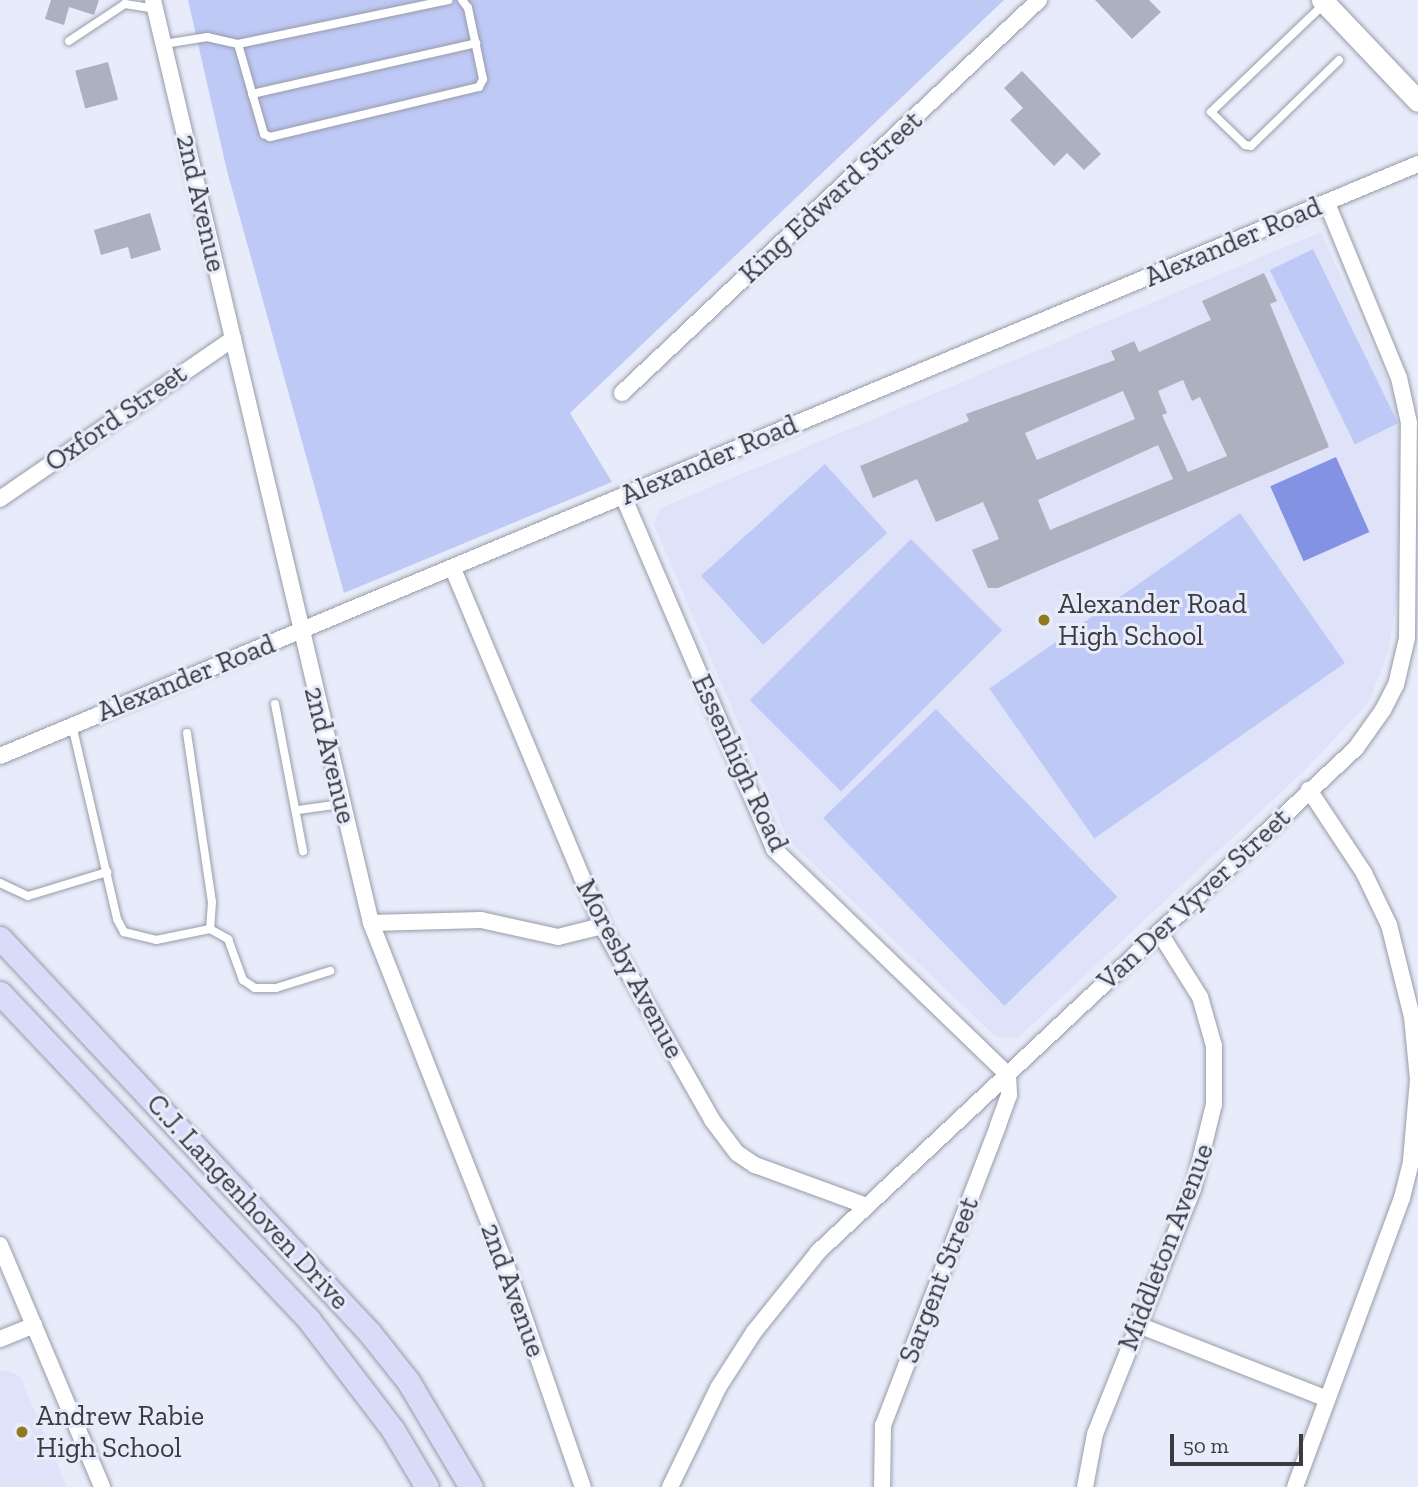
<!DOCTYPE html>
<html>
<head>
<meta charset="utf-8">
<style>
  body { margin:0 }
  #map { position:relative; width:1418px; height:1487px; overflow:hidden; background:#e8ecfa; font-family:"Zilla Slab",serif }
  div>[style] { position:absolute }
  .built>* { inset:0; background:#dee3f9 }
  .green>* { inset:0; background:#bfc9f6; transform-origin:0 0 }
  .water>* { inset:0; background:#8392e3; transform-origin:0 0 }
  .building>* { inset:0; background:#adb0be; transform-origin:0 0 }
  .roads { filter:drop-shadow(0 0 2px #989ba8) drop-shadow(0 0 2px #989ba8) }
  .service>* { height:8px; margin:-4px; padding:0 4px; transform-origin:4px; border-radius:4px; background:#fff }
  .minor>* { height:16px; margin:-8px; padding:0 8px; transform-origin:8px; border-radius:8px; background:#fff }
  .tertiary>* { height:21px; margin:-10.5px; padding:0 10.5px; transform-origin:10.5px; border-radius:10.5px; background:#fff }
  .secondary>* { height:23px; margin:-11.5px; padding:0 11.5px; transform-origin:11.5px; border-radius:11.5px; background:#d8dcf9 }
  .dots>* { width:19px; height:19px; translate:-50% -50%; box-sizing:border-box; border:4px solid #e8ecfa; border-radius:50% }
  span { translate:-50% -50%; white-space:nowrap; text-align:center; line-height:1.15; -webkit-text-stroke:6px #e8ecfa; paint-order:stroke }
  .street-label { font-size:28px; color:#393b40 }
  .poi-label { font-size:28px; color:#393b40 }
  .left { translate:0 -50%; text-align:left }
  .scale { position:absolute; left:1170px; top:1434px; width:133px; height:32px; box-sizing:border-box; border:4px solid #393b40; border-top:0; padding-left:9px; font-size:21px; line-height:24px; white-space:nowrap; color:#393b40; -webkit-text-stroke:5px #e8ecfa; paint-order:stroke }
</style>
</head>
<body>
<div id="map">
  <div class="built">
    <i style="clip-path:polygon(1321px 232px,1399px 406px,1399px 587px,1388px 653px,1369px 702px,1306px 769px,1018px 1038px,996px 1037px,788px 840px,654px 525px,660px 508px)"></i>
    <i style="clip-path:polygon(5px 1370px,20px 1376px,67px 1487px,0 1487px,0 1372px)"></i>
  </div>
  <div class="green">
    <i style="clip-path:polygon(188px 0,1004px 0,570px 413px,612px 482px,344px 593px,227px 171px)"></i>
    <i style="left:1313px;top:249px;width:194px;height:48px;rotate:64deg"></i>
    <i style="left:825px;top:464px;width:93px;height:167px;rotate:48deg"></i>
    <i style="left:1240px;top:513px;width:183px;height:306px;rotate:55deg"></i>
    <i style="left:911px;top:539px;width:129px;height:228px;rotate:45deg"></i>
    <i style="left:936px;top:709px;width:261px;height:157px;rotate:46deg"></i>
  </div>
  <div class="water">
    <i style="left:1336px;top:457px;width:82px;height:72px;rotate:66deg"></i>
  </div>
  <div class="building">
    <i style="clip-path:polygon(51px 0,99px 0,94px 15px,69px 7px,64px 25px,45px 19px)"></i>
    <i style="clip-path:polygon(1095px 0,1149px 0,1161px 12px,1132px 39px)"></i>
    <i style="left:108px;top:62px;width:39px;height:34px;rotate:75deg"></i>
    <i style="clip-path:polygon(1022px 71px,1101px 154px,1084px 170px,1067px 153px,1054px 166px,1010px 120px,1023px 108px,1004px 88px)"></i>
    <i style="clip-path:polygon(150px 213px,161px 250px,131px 259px,128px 247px,101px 255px,94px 230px)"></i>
    <i style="clip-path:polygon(evenodd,1264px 273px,1277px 301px,1270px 304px,1329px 447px,998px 588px,988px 588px,972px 550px,999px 539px,983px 502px,936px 522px,917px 479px,873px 498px,860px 466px,969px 421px,966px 414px,1115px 360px,1111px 351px,1134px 341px,1139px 352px,1211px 320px,1202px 301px,1264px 273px,1183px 380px,1192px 401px,1200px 397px,1227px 456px,1188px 472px,1162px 415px,1167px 413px,1158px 391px,1183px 380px,1264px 273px,1123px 391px,1135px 419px,1037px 460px,1025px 433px,1123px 391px,1264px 273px,1158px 445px,1173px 479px,1050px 530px,1038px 500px,1158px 445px)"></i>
  </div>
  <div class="roads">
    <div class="service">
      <i style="left:1323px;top:5px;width:155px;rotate:136.3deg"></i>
      <i style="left:1211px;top:112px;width:47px;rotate:44.1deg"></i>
      <i style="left:1245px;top:145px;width:6px;rotate:9deg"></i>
      <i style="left:1251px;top:146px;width:123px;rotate:-44.3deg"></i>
      <i style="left:69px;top:41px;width:67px;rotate:-33.5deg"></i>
      <i style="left:125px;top:4px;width:30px;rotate:9deg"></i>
      <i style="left:164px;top:44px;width:44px;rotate:-9.2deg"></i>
      <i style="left:207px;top:37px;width:32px;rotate:13deg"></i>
      <i style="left:238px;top:44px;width:215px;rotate:-11.8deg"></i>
      <i style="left:238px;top:44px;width:94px;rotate:73.9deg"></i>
      <i style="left:264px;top:134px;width:7px;rotate:27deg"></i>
      <i style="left:270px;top:137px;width:215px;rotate:-13.5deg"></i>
      <i style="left:479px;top:87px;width:9px;rotate:-63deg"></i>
      <i style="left:483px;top:79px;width:73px;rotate:-101.9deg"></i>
      <i style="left:468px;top:8px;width:10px;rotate:-127deg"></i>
      <i style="left:252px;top:94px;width:230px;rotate:-12.8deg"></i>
      <i style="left:275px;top:704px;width:150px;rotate:79.2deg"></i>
      <i style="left:72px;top:725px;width:199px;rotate:76.9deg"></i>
      <i style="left:117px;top:919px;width:15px;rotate:62deg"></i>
      <i style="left:124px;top:932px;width:33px;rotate:14deg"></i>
      <i style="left:156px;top:940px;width:55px;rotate:-11.5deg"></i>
      <i style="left:210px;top:929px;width:21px;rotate:29deg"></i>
      <i style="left:228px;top:939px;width:44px;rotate:69.9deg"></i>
      <i style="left:243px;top:980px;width:14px;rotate:34deg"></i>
      <i style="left:255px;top:988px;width:21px"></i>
      <i style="left:276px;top:988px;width:57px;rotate:-17.5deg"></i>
      <i style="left:187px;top:733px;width:171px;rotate:81.6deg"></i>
      <i style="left:212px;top:902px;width:27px;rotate:94deg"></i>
      <i style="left:298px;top:810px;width:44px;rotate:-7.8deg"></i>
      <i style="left:0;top:883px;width:31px;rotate:25deg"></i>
      <i style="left:28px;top:896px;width:83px;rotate:-16.9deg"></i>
    </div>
    <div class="minor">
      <i style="left:153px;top:0;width:948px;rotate:76.71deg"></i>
      <i style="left:371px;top:923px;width:371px;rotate:68.5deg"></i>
      <i style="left:507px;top:1268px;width:232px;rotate:70.9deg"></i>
      <i style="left:622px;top:393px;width:573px;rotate:-43.3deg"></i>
      <i style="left:623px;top:496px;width:384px;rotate:66.8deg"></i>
      <i style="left:774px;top:849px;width:325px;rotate:44deg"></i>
      <i style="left:1008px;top:1075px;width:20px;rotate:87deg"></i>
      <i style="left:1009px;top:1095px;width:33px;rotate:110deg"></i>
      <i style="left:998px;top:1126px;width:320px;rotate:111deg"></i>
      <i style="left:883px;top:1425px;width:62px;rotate:90.9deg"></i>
      <i style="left:0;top:499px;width:283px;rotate:-34.5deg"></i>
      <i style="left:453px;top:569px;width:387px;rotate:67.3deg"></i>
      <i style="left:602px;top:926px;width:223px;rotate:60.4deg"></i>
      <i style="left:712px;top:1120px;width:41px;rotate:52.9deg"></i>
      <i style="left:737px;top:1153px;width:22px;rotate:34deg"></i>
      <i style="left:755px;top:1165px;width:119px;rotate:20.1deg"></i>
      <i style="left:0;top:756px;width:1537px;rotate:-22.66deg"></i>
      <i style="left:371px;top:923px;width:110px;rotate:-1.6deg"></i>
      <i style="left:481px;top:920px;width:79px;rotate:12.4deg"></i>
      <i style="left:558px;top:937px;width:45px;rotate:-14deg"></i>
      <i style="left:0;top:1245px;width:263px;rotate:67.1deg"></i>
      <i style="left:1136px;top:1324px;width:205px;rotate:21.4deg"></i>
      <i style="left:0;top:1339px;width:37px;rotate:-22deg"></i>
      <i style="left:670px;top:1487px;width:110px;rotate:-64.1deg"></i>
      <i style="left:718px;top:1388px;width:67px;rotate:-57.3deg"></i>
      <i style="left:754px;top:1332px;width:102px;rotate:-51.3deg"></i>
      <i style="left:818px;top:1252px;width:737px;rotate:-43.13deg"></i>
      <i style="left:1356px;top:748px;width:47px;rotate:-54.6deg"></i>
      <i style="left:1383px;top:710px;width:28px;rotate:-63deg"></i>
      <i style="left:1396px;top:685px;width:48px;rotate:-76.8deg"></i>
      <i style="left:1407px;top:638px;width:215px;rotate:-89.5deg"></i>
      <i style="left:1409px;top:423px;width:46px;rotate:-102.5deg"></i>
      <i style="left:1399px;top:378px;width:189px;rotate:-112.4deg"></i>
      <i style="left:1085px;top:1487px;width:54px;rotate:-79.3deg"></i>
      <i style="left:1095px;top:1434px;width:264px;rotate:-68.2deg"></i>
      <i style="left:1193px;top:1189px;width:88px;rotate:-76.1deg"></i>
      <i style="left:1214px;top:1104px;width:58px;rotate:-90deg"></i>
      <i style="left:1214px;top:1046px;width:51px;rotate:-105.9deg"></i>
      <i style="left:1200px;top:997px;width:77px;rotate:-122.2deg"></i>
      <i style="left:1295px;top:1487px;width:308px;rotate:-69.7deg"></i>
      <i style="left:1402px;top:1198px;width:38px;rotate:-76deg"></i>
      <i style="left:1411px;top:1161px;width:81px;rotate:-85.1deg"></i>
      <i style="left:1418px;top:1080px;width:63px;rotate:-95.4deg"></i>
      <i style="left:1412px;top:1017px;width:95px;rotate:-104deg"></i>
      <i style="left:1389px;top:925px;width:58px;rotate:-115.7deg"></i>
      <i style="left:1364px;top:873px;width:100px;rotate:-123.5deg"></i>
    </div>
    <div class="tertiary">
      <i style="left:1322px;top:0;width:139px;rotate:46.5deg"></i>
    </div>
    <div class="secondary">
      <i style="left:0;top:938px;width:540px;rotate:46.88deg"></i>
      <i style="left:369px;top:1332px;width:63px;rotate:51.5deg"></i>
      <i style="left:408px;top:1381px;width:123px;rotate:59.3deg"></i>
      <i style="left:0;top:993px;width:450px;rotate:46.6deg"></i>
      <i style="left:309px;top:1320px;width:138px;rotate:52.6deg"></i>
      <i style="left:393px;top:1430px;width:66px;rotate:59.2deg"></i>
    </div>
  </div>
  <div class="dots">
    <i style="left:1044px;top:620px;background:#8f7a20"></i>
    <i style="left:22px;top:1432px;background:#8f7a20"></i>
  </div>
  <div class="street-label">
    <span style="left:831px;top:197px;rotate:-43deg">King Edward Street</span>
    <span style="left:201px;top:203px;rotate:77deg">2nd Avenue</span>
    <span style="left:1233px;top:242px;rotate:-23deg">Alexander Road</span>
    <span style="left:116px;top:418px;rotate:-35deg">Oxford Street</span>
    <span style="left:709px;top:460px;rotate:-23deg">Alexander Road</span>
    <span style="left:186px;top:678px;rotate:-22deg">Alexander Road</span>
    <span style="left:330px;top:755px;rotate:76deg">2nd Avenue</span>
    <span style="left:740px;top:763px;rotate:65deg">Essenhigh Road</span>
    <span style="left:1194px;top:899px;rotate:-43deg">Van Der Vyver Street</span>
    <span style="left:630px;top:969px;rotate:62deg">Moresby Avenue</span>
    <span style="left:248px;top:1202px;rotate:47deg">C.J. Langenhoven Drive</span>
    <span style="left:1166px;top:1247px;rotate:-69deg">Middleton Avenue</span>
    <span style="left:939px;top:1280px;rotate:-69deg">Sargent Street</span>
    <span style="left:513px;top:1290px;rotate:70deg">2nd Avenue</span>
  </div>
  <div class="poi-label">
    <span class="left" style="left:1058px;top:620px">Alexander Road<br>High School</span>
    <span class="left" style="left:36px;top:1432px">Andrew Rabie<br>High School</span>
  </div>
  <div class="scale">50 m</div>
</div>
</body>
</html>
